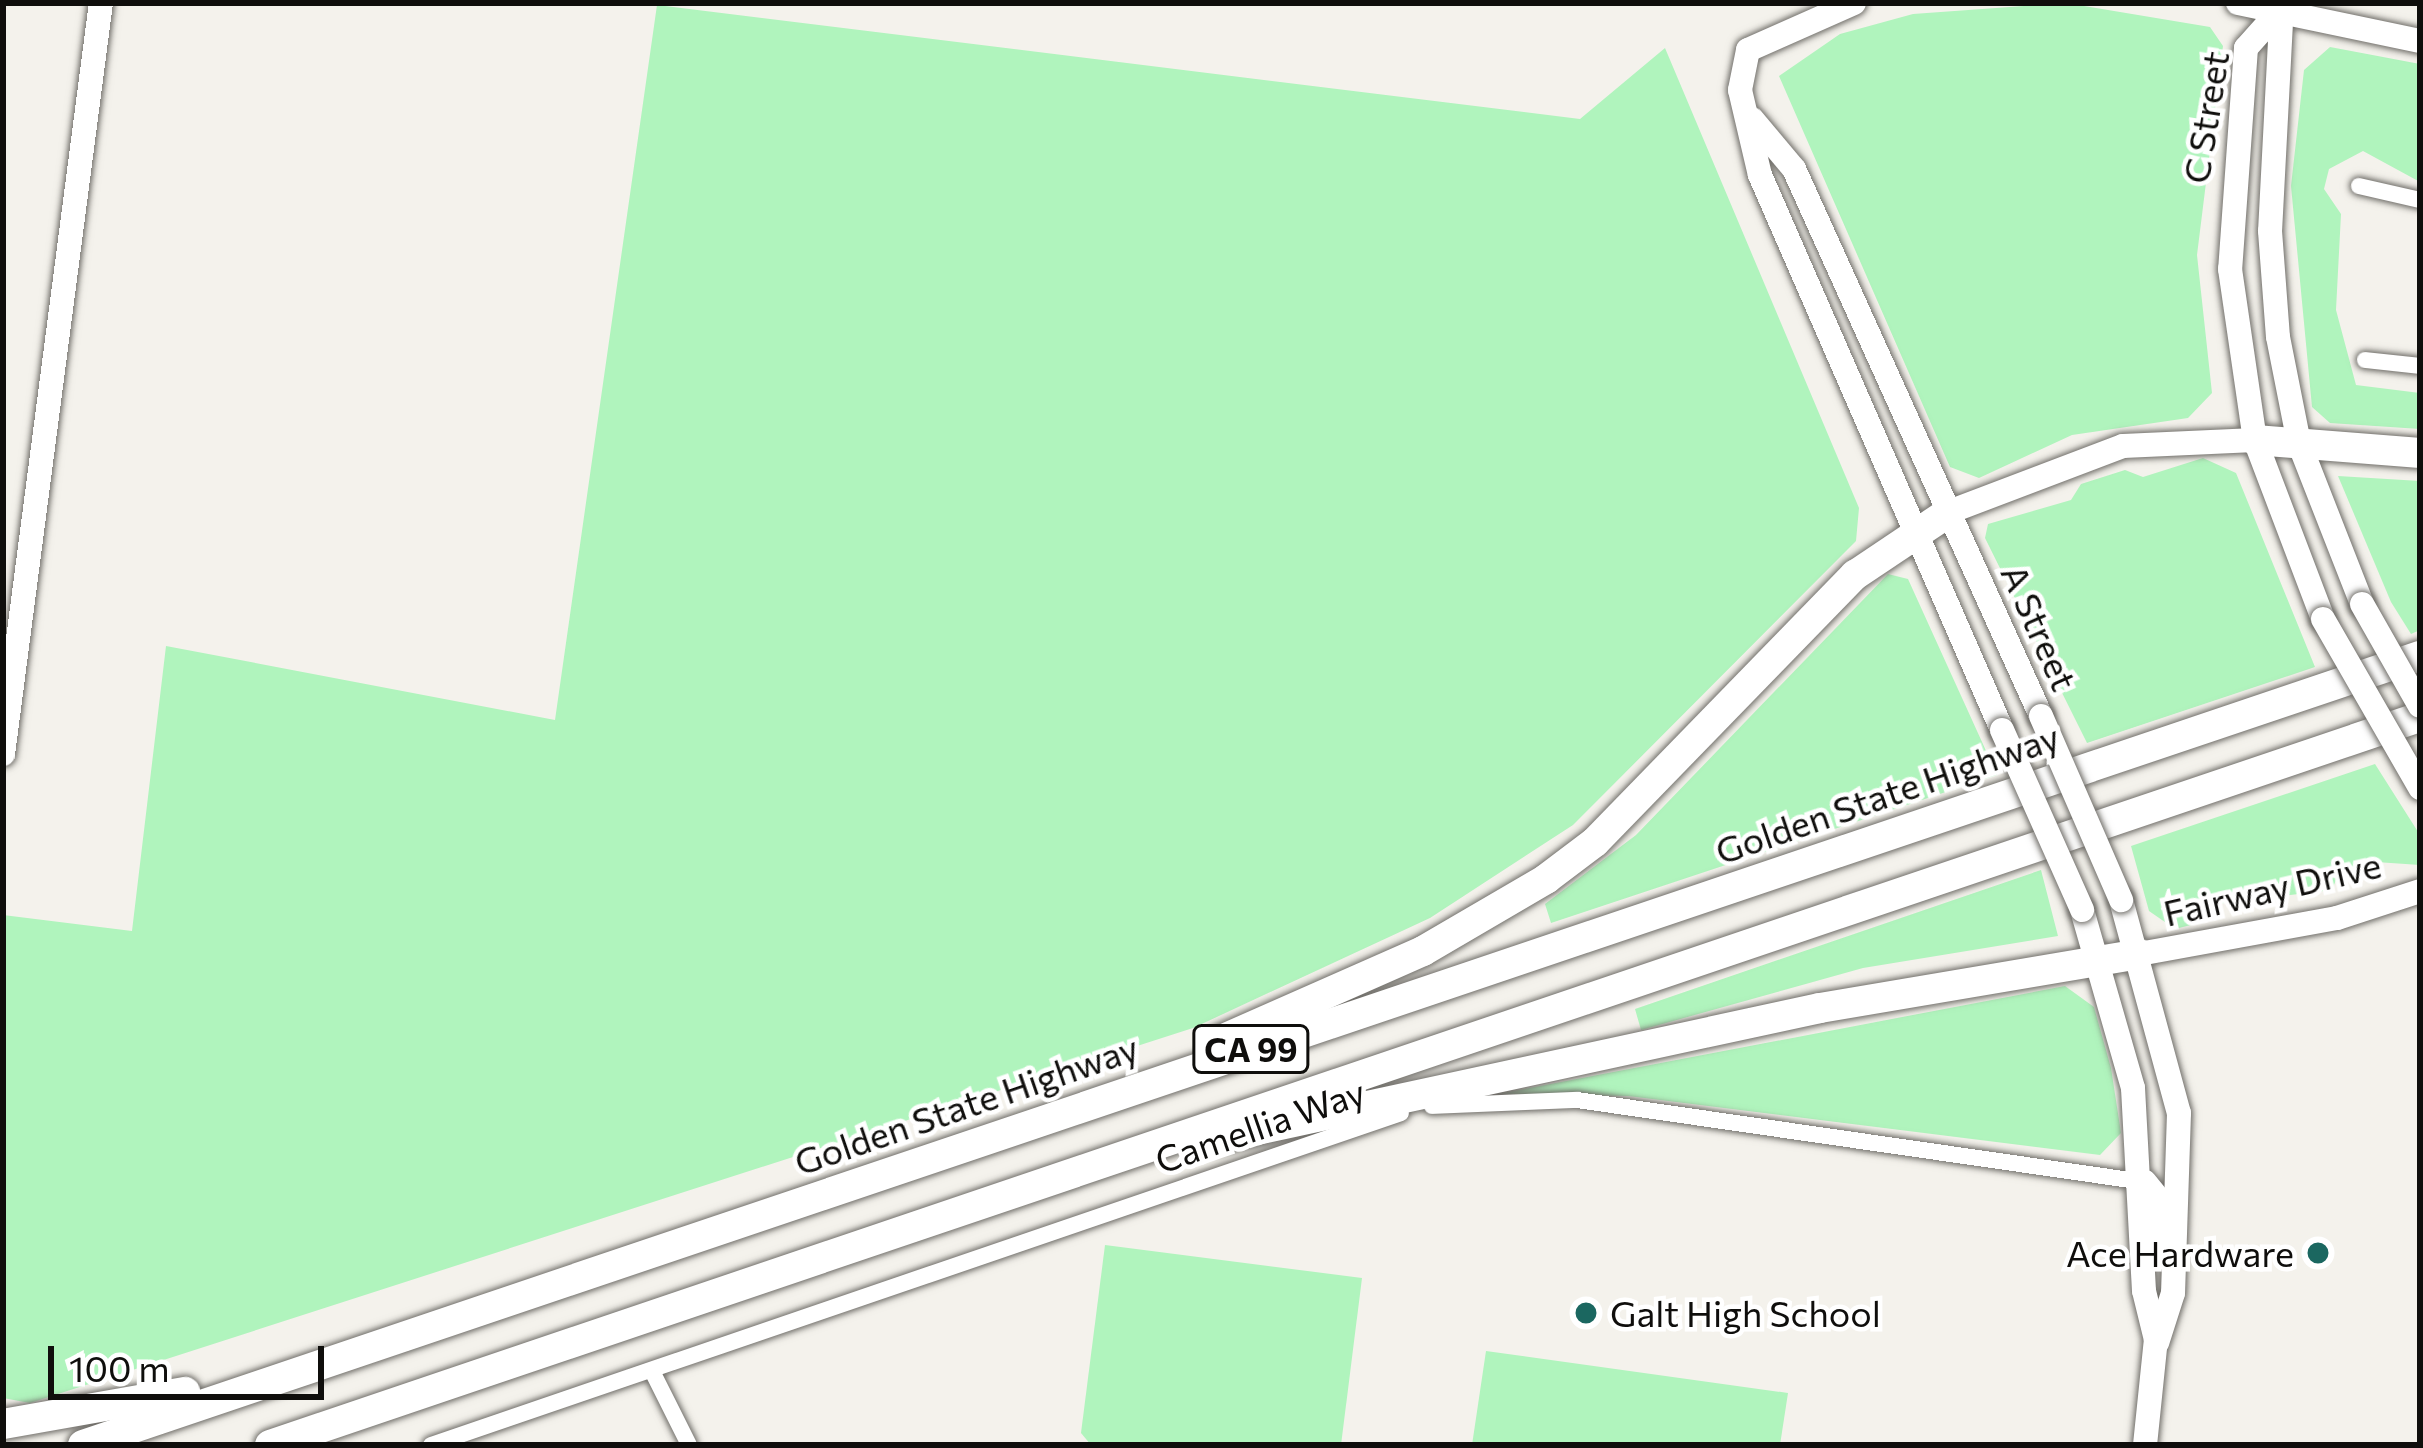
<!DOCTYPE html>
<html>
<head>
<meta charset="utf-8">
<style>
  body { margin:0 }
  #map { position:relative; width:2423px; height:1448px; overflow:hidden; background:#f4f2ec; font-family:Commissioner,sans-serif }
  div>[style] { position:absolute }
  .green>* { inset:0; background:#b0f4bd }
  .roads { filter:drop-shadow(0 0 3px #716f6a) drop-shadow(0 0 3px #716f6a) }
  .street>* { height:16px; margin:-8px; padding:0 8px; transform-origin:8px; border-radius:8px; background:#fff }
  .secondary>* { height:24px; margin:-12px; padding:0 12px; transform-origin:12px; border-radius:12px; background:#fff }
  .highway>* { height:30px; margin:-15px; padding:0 15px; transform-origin:15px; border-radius:15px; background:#fff }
  .bridges { filter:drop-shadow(0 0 3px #716f6a) drop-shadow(0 0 3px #716f6a) }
  .secondary-bridge>* { height:24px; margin:-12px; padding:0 12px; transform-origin:12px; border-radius:12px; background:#fff }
  .dots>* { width:33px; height:33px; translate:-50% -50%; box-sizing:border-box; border:6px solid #fff; border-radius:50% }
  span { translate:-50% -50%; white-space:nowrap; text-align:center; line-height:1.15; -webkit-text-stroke:9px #fff; paint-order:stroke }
  .shield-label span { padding:3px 9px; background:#fff; border:3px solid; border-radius:9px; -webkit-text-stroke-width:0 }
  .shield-label { font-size:33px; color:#0f0e0c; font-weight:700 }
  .street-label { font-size:36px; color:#0f0e0c }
  .poi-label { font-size:36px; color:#0f0e0c }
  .right { translate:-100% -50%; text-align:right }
  .left { translate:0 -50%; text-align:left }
  .frame { position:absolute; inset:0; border:6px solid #0f0e0c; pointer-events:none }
  .scale { position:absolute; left:48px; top:1346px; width:276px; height:54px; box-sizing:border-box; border:6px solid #0f0e0c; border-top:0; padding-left:15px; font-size:36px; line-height:42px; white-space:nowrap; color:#0f0e0c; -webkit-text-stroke:9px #fff; paint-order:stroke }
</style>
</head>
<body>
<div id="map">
  <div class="green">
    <i style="clip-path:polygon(2066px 3px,2210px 27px,2223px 46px,2197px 255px,2212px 393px,2188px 418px,2072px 435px,1979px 478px,1950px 467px,1779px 76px,1840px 34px,1913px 14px)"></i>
    <i style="clip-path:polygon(657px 5px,1580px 119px,1665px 48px,1859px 508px,1856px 541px,1573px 825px,1430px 918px,1193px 1028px,30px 1403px,3px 1398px,3px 915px,132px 931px,166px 646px,555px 720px)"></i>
    <i style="clip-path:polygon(2330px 47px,2420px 64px,2420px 182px,2363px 151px,2329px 169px,2324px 189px,2341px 214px,2336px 310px,2356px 385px,2420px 393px,2420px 429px,2330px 423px,2312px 407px,2291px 186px,2304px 70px)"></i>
    <i style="clip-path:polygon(2203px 458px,2236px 473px,2315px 667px,2087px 743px,1985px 538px,1988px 524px,2071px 500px,2081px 484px,2125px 470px,2143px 477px)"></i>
    <i style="clip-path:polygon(2338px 476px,2420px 481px,2420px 630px,2411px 634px,2391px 602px)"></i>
    <i style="clip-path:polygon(1888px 574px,1908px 579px,1997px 775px,1551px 923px,1545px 904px,1636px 835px)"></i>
    <i style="clip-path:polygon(2375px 764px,2420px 835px,2420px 865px,2376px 862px,2339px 872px,2332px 890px,2208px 905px,2195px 924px,2175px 929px,2149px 911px,2131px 846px)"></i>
    <i style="clip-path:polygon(2041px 870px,2058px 936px,1863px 968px,1641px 1030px,1635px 1009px)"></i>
    <i style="clip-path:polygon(2065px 986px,2094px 1007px,2111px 1068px,2121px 1133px,2100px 1155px,1628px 1096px,1498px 1094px)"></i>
    <i style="clip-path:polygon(1105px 1245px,1362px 1278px,1341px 1445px,1091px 1445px,1081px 1433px)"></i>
    <i style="clip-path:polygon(1486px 1351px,1788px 1393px,1780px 1445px,1472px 1445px)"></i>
  </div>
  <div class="roads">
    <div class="street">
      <i style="left:2359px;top:186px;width:63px;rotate:12.9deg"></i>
      <i style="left:2365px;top:360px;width:55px;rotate:6.2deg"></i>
      <i style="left:1432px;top:1106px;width:145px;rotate:-2.4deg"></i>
      <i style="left:1577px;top:1100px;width:573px;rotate:8.23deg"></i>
      <i style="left:653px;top:1373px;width:80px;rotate:63.4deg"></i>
      <i style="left:431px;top:1445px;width:1025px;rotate:-18.89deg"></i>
    </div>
    <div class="secondary">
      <i style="left:1854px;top:3px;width:116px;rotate:156.1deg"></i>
      <i style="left:1748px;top:50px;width:41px;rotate:101.3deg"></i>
      <i style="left:1740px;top:90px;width:87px;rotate:76.8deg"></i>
      <i style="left:1760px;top:175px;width:605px;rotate:66.44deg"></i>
      <i style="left:2238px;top:3px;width:186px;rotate:11.8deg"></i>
      <i style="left:2282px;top:3px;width:228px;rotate:93deg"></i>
      <i style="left:2270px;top:231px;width:106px;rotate:85.7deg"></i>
      <i style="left:2278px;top:337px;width:108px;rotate:78.8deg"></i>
      <i style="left:2299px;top:443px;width:173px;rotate:68.6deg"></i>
      <i style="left:2280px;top:10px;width:51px;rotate:131.8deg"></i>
      <i style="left:2246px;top:48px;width:222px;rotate:94.1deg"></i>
      <i style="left:2230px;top:269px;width:173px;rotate:81.7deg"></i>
      <i style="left:2255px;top:440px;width:191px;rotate:69.2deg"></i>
      <i style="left:1752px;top:119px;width:65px;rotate:50deg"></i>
      <i style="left:1794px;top:169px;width:600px;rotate:65.7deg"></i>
      <i style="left:1949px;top:512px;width:186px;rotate:-20.8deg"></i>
      <i style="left:2123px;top:446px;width:132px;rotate:-2.6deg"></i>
      <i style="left:3px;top:754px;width:757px;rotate:-82.57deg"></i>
      <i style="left:2121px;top:900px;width:221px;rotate:74.8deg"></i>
      <i style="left:2179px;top:1113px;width:180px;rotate:91.9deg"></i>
      <i style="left:2173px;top:1293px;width:52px;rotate:107.7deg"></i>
      <i style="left:2082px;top:910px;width:185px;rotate:74deg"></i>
      <i style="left:2133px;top:1088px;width:203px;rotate:86.9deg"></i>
      <i style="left:2144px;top:1291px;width:50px;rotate:76.2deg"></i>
      <i style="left:2139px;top:954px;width:201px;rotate:-10.3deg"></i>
      <i style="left:2337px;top:918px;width:87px;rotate:-18deg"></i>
      <i style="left:2145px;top:1182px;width:27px;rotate:51deg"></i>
      <i style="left:2162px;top:1203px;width:48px;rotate:92.4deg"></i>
      <i style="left:2145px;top:1445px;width:118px;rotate:-84.1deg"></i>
    </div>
    <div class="highway">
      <i style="left:2255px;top:440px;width:166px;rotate:4.5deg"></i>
      <i style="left:1219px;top:1041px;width:223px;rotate:-23.8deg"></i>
      <i style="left:1423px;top:951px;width:143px;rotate:-30.3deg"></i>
      <i style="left:1546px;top:879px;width:61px;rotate:-37.1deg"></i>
      <i style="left:1595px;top:842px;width:373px;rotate:-45.8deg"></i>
      <i style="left:1855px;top:575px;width:113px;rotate:-33.8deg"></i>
      <i style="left:1215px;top:1139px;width:619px;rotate:-12.22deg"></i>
      <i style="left:1820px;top:1008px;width:324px;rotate:-9.6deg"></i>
      <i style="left:3px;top:1424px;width:185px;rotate:-10deg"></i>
      <i style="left:83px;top:1445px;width:2467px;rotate:-18.66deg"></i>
      <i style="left:270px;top:1445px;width:2270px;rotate:-18.71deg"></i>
    </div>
  </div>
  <div class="bridges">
    <div class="secondary-bridge">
      <i style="left:2362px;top:604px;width:117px;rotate:60.4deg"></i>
      <i style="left:2323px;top:619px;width:195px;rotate:60.1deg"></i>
      <i style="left:2041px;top:716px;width:201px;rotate:66.5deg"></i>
      <i style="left:2002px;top:730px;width:197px;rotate:66deg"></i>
    </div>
  </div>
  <div class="dots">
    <i style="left:2318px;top:1253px;background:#1b6760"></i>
    <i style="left:1586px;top:1313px;background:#1b6760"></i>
  </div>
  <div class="shield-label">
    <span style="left:1251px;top:1049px">CA 99</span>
  </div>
  <div class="street-label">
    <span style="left:2205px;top:117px;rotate:-81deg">C Street</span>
    <span style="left:2040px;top:627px;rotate:66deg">A Street</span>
    <span style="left:1887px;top:793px;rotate:-19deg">Golden State Highway</span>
    <span style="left:2272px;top:888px;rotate:-13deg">Fairway Drive</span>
    <span style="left:966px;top:1104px;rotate:-19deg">Golden State Highway</span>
    <span style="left:1260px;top:1125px;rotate:-19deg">Camellia Way</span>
  </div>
  <div class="poi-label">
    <span class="right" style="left:2294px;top:1253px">Ace Hardware</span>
    <span class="left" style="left:1610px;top:1313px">Galt High School</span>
  </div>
  <div class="frame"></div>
  <div class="scale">100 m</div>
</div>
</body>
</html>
